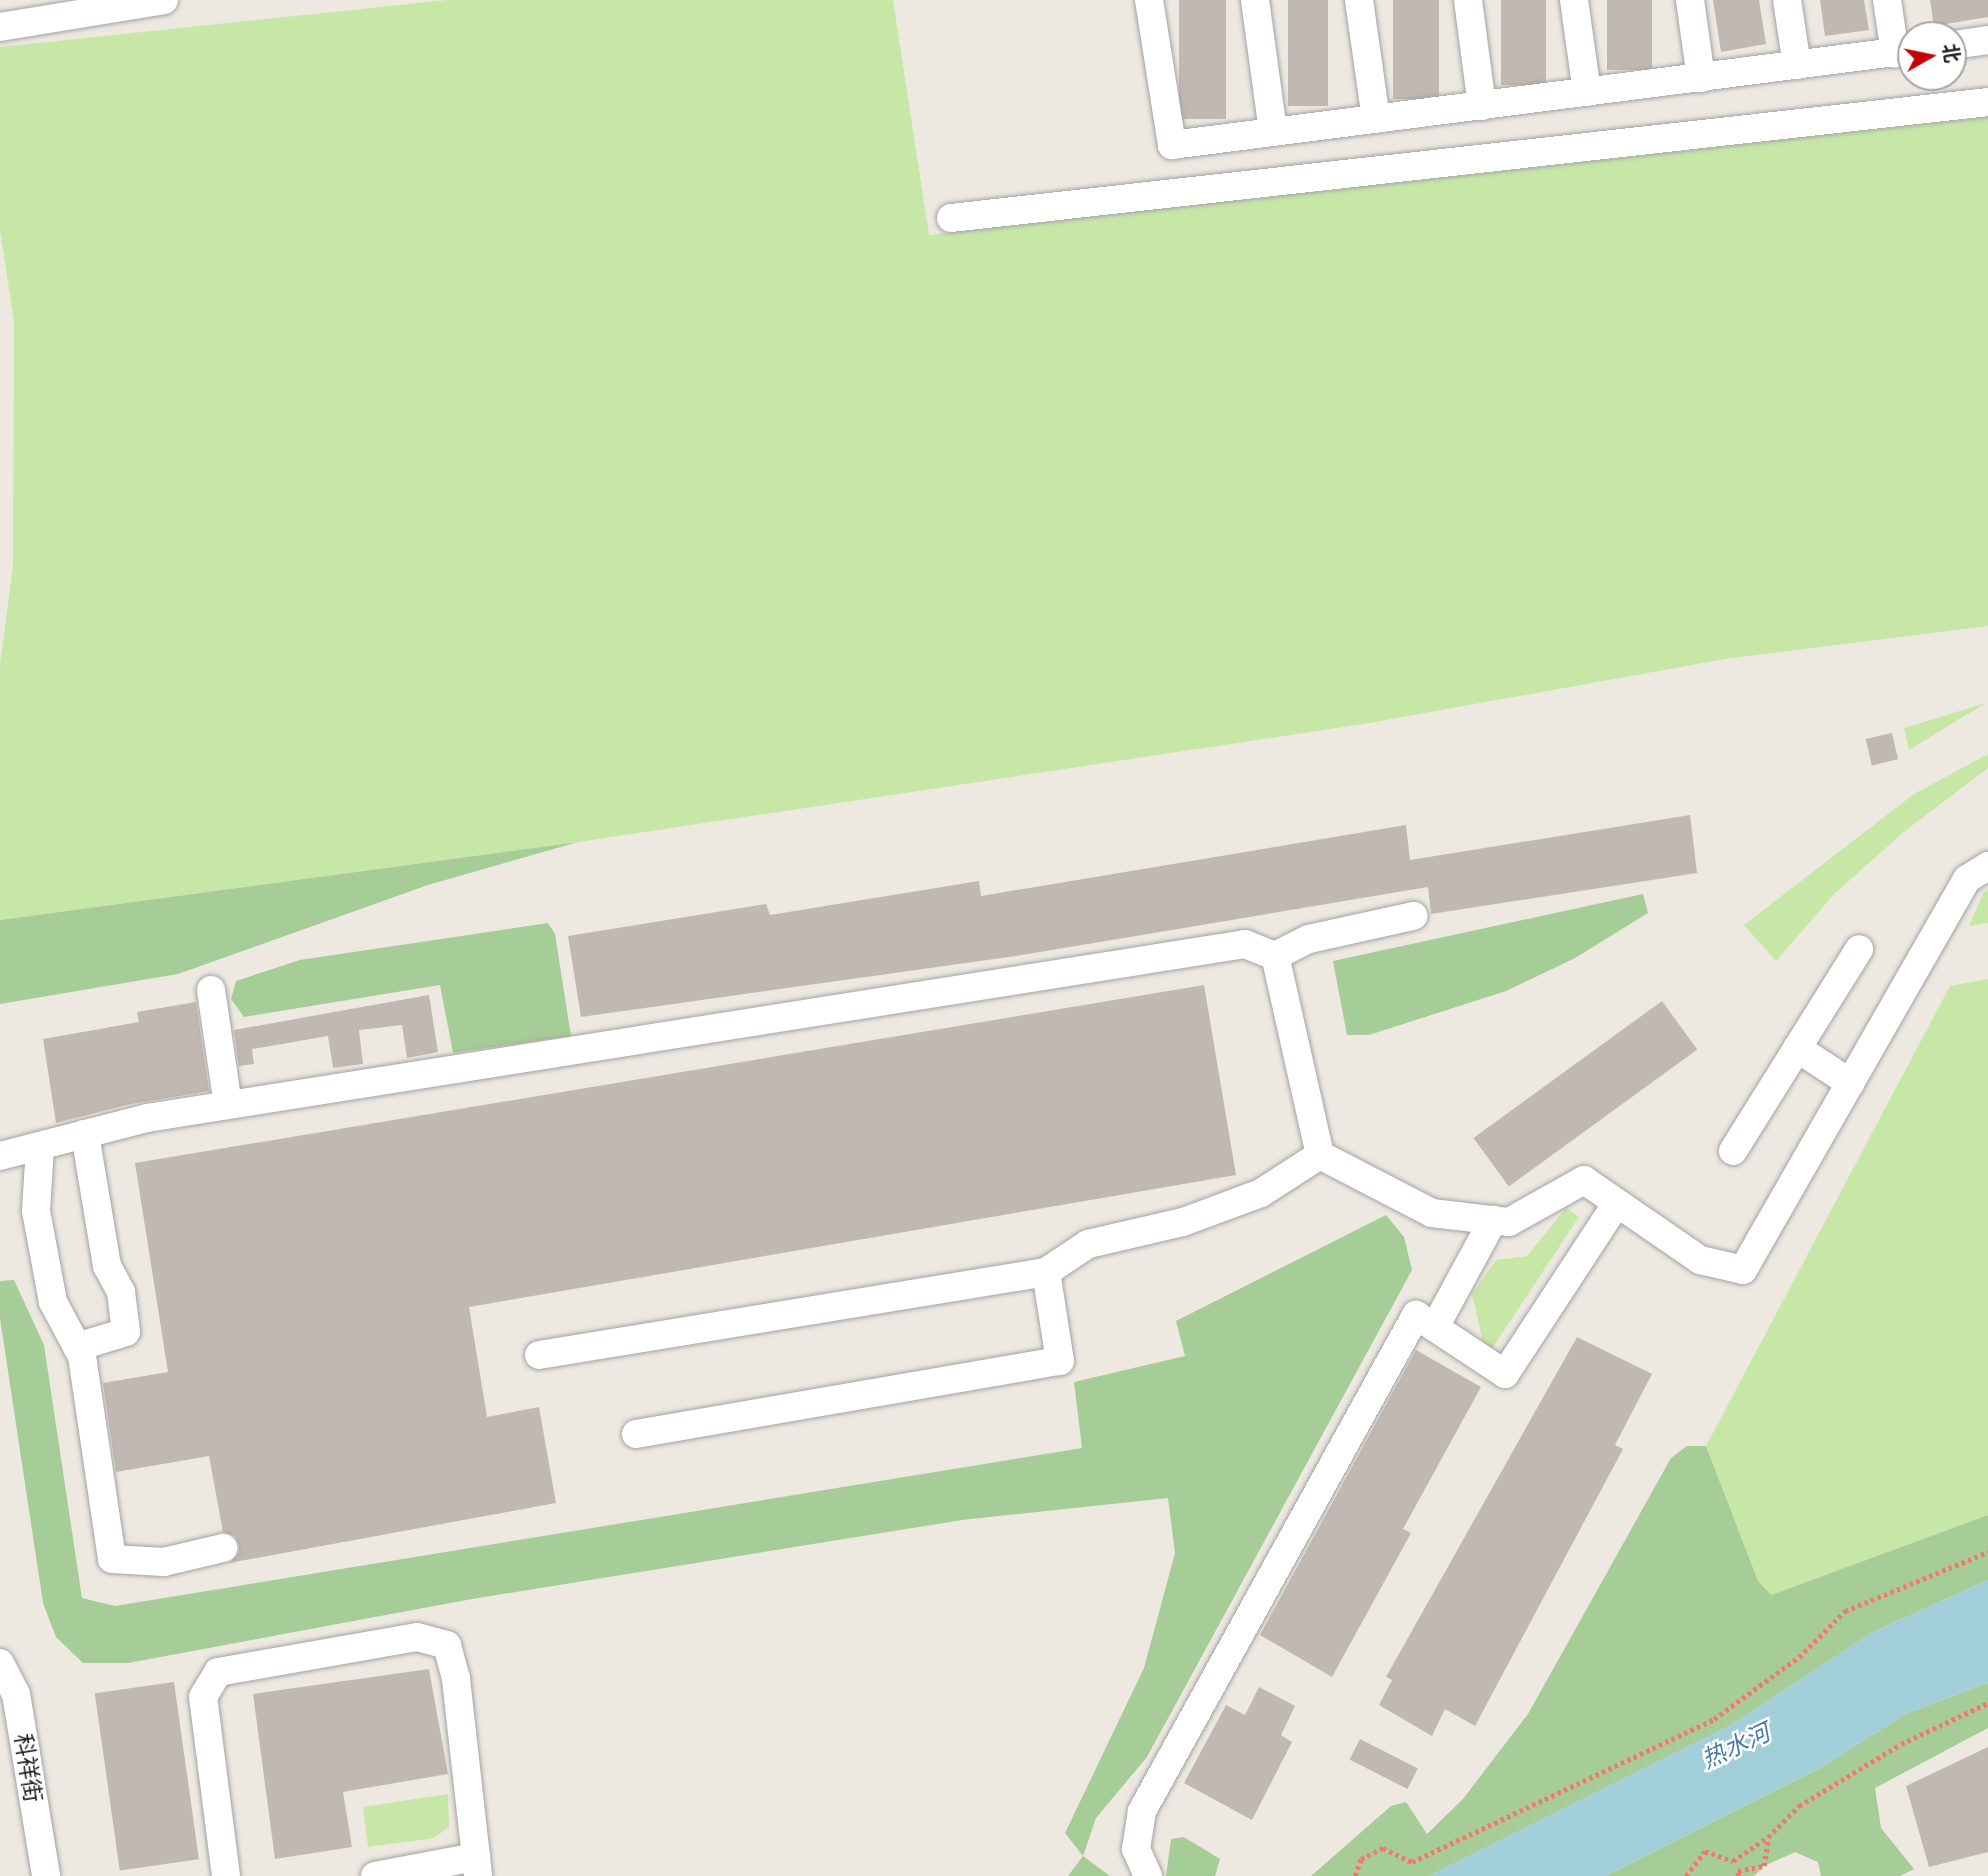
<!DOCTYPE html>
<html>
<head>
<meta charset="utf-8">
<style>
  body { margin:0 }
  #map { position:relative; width:1988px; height:1876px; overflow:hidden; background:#ede9e1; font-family:"Fira Sans","Noto Sans SC",sans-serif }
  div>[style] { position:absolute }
  .grass>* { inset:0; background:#c7e7a7 }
  .forest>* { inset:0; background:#a6cc97 }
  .water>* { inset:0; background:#a2ceda }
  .building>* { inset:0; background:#c1b8b1; transform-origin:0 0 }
  .path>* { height:4.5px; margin-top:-2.25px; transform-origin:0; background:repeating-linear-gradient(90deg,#f67769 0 3.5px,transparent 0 7px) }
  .roads { filter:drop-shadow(0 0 2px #a3a3a3) drop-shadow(0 0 2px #a3a3a3) }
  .minor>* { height:28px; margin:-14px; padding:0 14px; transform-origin:14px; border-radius:14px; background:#fff }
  span { translate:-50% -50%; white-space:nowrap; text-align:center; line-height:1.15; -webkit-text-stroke:5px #fff; paint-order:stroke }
  .street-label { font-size:23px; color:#1c1c1c }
  .water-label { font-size:24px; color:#4b7aa8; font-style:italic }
  .north { position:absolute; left:1897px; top:21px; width:70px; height:70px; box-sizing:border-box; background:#fff; border:2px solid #a4a4a4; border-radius:50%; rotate:81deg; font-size:19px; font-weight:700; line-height:28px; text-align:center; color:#1c1c1c }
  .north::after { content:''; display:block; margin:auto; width:24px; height:32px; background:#c30405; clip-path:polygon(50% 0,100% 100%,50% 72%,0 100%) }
</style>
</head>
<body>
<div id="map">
  <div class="grass">
    <i style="clip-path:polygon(447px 0,893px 0,929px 235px,1988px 117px,1988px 626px,1725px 659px,1364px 724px,578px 842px,0 920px,0 665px,13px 566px,14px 322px,0 230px,0 47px)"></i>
    <i style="clip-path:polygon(1986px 703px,1909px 750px,1904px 728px)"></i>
    <i style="clip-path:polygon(1988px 754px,1988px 768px,1905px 831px,1834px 894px,1776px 961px,1744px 925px,1914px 794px)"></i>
    <i style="clip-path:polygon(1988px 890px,1988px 923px,1969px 926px,1983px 893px)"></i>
    <i style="clip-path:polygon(1988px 979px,1988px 1515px,1771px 1595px,1758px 1581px,1706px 1446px,1950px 986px)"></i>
    <i style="clip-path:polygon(1566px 1208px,1579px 1217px,1491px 1350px,1483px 1342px,1472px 1294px,1496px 1260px,1527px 1256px)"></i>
    <i style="clip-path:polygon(448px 1794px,449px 1827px,434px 1838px,368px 1847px,363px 1807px)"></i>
  </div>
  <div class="forest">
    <i style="clip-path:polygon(578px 842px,428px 885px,178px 974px,0 1004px,0 920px)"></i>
    <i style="clip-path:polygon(1643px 894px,1648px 913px,1575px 958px,1506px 991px,1369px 1035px,1347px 1035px,1333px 961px)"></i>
    <i style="clip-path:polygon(548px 923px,555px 934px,571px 1036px,453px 1053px,440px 985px,244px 1017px,231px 999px,236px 981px,300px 960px)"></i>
    <i style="clip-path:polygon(1386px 1215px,1404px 1237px,1412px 1270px,1147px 1757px,1096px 1818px,1083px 1856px,1110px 1876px,1068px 1876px,1083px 1856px,1065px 1833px,1144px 1668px,1175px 1553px,1168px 1498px,962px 1520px,472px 1599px,128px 1663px,83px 1663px,56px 1637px,43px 1603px,0 1318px,0 1281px,14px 1280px,44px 1345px,82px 1598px,115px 1606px,1082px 1448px,1074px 1382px,1185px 1356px,1176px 1321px)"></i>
    <i style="clip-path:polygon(1687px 1446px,1706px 1446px,1758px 1581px,1771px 1595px,1988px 1515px,1988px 1580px,1875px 1631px,1729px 1726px,1429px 1876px,1311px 1876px,1391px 1806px,1406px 1802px,1427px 1834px,1463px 1799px,1528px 1714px,1671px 1458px)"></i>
    <i style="clip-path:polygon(1988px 1683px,1988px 1728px,1875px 1788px,1881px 1828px,1914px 1869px,1900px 1876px,1821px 1876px,1818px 1862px,1795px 1852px,1764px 1866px,1754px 1876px,1605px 1876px,1820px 1768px,1907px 1713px)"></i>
    <i style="clip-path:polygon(1184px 1837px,1220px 1859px,1215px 1876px,1166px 1876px,1171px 1839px)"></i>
  </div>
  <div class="water">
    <i style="clip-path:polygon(1988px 1580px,1988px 1683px,1907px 1713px,1820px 1768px,1605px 1876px,1429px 1876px,1729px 1726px,1875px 1631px)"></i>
  </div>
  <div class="building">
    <i style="left:1179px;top:0;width:47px;height:119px"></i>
    <i style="left:1288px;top:0;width:40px;height:106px"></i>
    <i style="left:1393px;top:0;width:46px;height:99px"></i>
    <i style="left:1501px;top:0;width:45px;height:85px"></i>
    <i style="left:1607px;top:0;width:45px;height:70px"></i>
    <i style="clip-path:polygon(1713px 0,1759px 0,1766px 44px,1721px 52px)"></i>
    <i style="clip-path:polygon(1820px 0,1864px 0,1869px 30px,1825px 36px)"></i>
    <i style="clip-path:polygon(1930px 0,1988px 0,1988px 17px,1934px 26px)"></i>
    <i style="left:1892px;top:733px;width:27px;height:27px;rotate:77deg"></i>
    <i style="clip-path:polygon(1690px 815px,1697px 873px,1431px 914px,1428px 887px,1016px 956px,581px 1017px,568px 936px,766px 904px,770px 915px,979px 881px,981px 896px,1406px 825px,1410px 860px)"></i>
    <i style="clip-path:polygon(1204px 985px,1236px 1175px,469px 1307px,487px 1417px,539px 1407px,556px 1503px,229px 1563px,239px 1553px,239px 1545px,235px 1536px,223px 1532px,209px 1456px,116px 1472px,103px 1383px,168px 1372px,135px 1163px)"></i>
    <i style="clip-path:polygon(429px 995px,438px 1052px,407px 1058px,402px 1025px,359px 1030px,363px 1064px,333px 1068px,328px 1036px,252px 1049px,254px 1064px,239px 1066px,234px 1030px)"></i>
    <i style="left:1662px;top:1001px;width:60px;height:233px;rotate:54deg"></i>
    <i style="clip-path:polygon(196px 1002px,209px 1091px,131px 1104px,56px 1123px,43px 1039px,139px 1022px,137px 1012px)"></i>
    <i style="clip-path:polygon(1577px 1337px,1652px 1374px,1615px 1445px,1623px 1449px,1475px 1726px,1445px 1709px,1432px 1736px,1379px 1705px,1392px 1680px,1386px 1677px)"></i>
    <i style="clip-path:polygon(1416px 1350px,1481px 1387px,1403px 1529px,1411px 1533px,1332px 1677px,1260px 1635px)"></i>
    <i style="clip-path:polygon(429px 1669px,448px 1774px,343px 1792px,352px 1847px,275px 1859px,253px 1694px)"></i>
    <i style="left:174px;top:1682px;width:179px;height:80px;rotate:82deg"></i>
    <i style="clip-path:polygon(1259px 1687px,1295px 1706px,1281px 1735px,1292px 1742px,1252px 1820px,1184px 1783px,1226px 1705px,1245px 1715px)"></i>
    <i style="left:1360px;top:1739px;width:65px;height:23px;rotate:27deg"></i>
    <i style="clip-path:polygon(1988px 1747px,1988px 1852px,1929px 1867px,1906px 1786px)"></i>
  </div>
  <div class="path">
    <i style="left:1355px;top:1876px;width:18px;rotate:-71deg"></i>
    <i style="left:1361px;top:1859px;width:25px;rotate:-27deg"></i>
    <i style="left:1383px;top:1848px;width:32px;rotate:26deg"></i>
    <i style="left:1412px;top:1862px;width:334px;rotate:-25.3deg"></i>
    <i style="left:1714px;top:1719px;width:105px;rotate:-36.1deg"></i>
    <i style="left:1799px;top:1657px;width:65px;rotate:-45deg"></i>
    <i style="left:1845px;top:1611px;width:155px;rotate:-22.4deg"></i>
    <i style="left:1686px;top:1876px;width:31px;rotate:-53deg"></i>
    <i style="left:1705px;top:1851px;width:30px;rotate:20deg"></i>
    <i style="left:1733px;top:1861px;width:42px;rotate:-34.4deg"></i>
    <i style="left:1768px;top:1837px;width:44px;rotate:-45deg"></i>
    <i style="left:1799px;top:1806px;width:119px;rotate:-31.3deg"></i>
    <i style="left:1901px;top:1744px;width:96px;rotate:-25.2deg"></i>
    <i style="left:1738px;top:1876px;width:5px;rotate:-90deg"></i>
    <i style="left:1738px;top:1871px;width:26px;rotate:-11deg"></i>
    <i style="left:1764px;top:1866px;width:28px;rotate:-82deg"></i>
  </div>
  <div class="roads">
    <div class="minor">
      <i style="left:1149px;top:0;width:147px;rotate:81deg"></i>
      <i style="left:1172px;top:145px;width:745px;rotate:-7.33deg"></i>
      <i style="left:1255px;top:0;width:133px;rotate:82.2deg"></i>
      <i style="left:1359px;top:0;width:120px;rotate:81.9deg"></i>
      <i style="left:1468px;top:0;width:107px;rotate:82.5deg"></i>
      <i style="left:1574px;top:0;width:93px;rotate:82deg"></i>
      <i style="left:1690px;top:0;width:79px;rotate:82deg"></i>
      <i style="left:1787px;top:0;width:66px;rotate:81.3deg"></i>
      <i style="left:1887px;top:0;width:54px;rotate:81.4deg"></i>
      <i style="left:0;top:27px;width:166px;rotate:-9.3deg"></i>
      <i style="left:1953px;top:45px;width:35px;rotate:-8deg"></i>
      <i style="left:951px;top:218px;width:1043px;rotate:-6.38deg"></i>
      <i style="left:211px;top:990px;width:116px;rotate:81.6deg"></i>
      <i style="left:1797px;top:1048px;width:64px;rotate:33.4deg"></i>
      <i style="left:40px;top:1147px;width:64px;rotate:93.6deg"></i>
      <i style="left:36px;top:1211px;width:93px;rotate:79.4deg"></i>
      <i style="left:53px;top:1302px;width:61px;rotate:61.8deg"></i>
      <i style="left:82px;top:1356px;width:205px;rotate:81.6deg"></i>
      <i style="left:112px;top:1559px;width:52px;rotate:3.3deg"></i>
      <i style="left:164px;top:1562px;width:61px;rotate:-13.3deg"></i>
      <i style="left:1733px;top:1151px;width:238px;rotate:-58deg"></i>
      <i style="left:1320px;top:1155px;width:126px;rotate:27.4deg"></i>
      <i style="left:1432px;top:1213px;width:78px;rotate:6.7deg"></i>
      <i style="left:1509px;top:1222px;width:86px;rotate:-29.2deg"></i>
      <i style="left:1584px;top:1180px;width:141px;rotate:34.6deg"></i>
      <i style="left:1700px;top:1260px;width:44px;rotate:13.1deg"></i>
      <i style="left:1743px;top:1270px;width:451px;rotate:-60.2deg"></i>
      <i style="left:1967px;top:879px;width:25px;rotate:-32deg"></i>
      <i style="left:0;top:1156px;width:152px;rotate:-14.5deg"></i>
      <i style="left:147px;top:1118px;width:1112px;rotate:-9deg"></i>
      <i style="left:1245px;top:944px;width:32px;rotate:22deg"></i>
      <i style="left:1275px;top:956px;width:38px;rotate:-27deg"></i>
      <i style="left:1309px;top:939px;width:107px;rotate:-12.5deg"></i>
      <i style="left:1435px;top:1327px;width:122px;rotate:-61.5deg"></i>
      <i style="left:77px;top:1347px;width:51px;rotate:-17deg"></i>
      <i style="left:126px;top:1332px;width:40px;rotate:-97.1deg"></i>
      <i style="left:121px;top:1292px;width:30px;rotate:-118deg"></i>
      <i style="left:107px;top:1266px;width:134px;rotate:-99.5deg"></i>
      <i style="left:539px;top:1355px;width:514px;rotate:-9.3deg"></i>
      <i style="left:1046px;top:1272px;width:50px;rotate:-33.7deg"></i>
      <i style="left:1088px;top:1244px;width:98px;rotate:-13deg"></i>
      <i style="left:1183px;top:1222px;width:83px;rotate:-20.4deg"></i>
      <i style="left:1261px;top:1193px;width:70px;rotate:-32.8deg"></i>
      <i style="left:1320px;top:1155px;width:204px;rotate:-102.7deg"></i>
      <i style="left:636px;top:1434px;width:430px;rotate:-9.8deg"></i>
      <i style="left:1060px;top:1361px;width:90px;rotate:-98.9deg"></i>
      <i style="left:0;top:1663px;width:35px;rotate:63deg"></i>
      <i style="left:16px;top:1694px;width:184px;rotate:80.6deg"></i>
      <i style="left:226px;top:1876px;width:180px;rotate:-97.3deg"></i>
      <i style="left:203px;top:1697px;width:29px;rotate:-59deg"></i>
      <i style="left:218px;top:1672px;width:202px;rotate:-10deg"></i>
      <i style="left:417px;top:1637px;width:31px;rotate:15deg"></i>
      <i style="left:447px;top:1645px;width:35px;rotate:75deg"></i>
      <i style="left:456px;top:1679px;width:198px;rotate:83.6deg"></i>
      <i style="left:375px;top:1876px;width:103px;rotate:-10.7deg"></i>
      <i style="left:1148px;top:1876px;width:30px;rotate:-114deg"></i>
      <i style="left:1136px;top:1849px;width:38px;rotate:-81deg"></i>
      <i style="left:1142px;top:1811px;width:567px;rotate:-61.08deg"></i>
      <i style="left:1416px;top:1315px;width:107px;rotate:33.5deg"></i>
      <i style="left:1505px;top:1374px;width:204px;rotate:-56.8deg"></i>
    </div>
  </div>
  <div class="street-label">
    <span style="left:28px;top:1768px;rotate:81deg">科祥街</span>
  </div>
  <div class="water-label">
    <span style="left:1736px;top:1747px;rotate:-25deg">热水河</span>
  </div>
  <div class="north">北</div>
</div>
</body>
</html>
